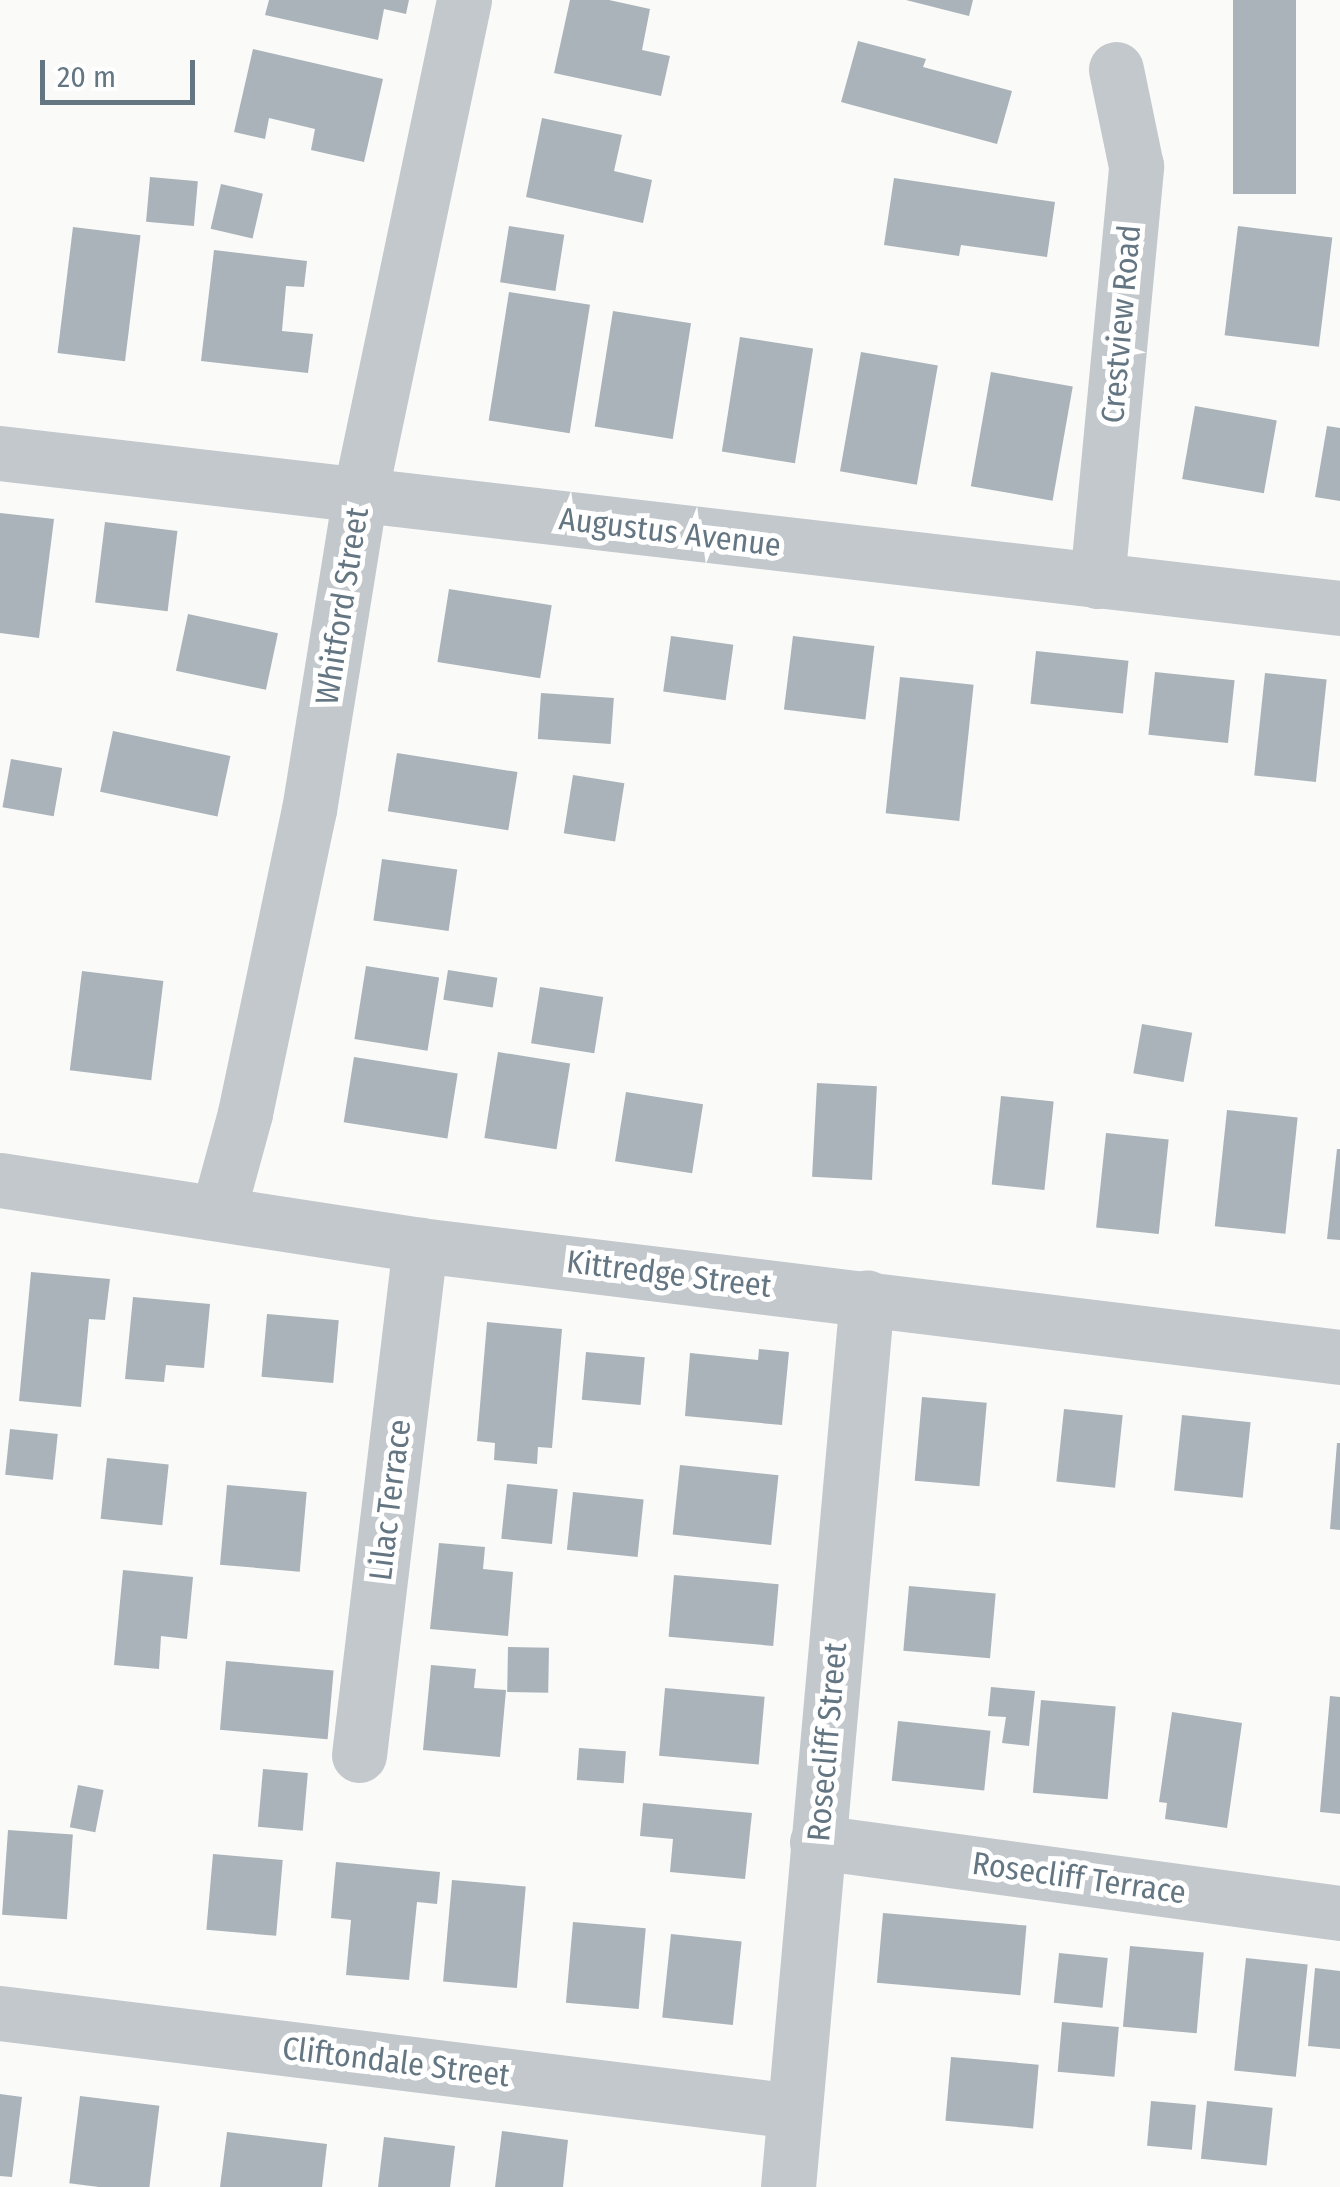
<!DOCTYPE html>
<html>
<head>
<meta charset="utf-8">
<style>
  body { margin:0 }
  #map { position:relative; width:1340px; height:2187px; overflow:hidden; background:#fafaf8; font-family:"Fira Sans Condensed",sans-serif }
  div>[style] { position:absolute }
  .building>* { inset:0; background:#aab3b9; transform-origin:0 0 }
  .minor>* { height:55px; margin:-27.5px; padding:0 27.5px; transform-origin:27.5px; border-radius:27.5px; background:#c3c8cc }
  span { translate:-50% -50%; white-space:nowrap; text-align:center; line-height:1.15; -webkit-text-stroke:10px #fff; paint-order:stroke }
  .street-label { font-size:32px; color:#657683 }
  .scale { position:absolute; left:40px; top:60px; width:155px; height:45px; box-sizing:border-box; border:5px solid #657683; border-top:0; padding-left:12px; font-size:30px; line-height:35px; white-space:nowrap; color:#657683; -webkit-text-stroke:8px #fff; paint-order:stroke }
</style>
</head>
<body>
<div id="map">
  <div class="building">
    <i style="clip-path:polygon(269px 0,409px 0,406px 14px,384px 9px,378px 40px,265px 15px)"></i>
    <i style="clip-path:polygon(570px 0,609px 0,650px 9px,642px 50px,670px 56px,661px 96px,554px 73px)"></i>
    <i style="clip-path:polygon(906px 0,973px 0,969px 16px)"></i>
    <i style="left:1233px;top:0;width:63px;height:194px"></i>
    <i style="clip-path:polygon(858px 41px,926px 59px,923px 67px,1012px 91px,997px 144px,841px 102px)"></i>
    <i style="clip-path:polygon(253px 49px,383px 79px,364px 162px,311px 150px,315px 129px,269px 118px,265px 139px,234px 132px)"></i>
    <i style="clip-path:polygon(542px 118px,622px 135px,614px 171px,652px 180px,643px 223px,526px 197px)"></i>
    <i style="left:150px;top:177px;width:48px;height:45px;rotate:5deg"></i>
    <i style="clip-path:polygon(894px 178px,1055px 202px,1047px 257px,961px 245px,959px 256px,884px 245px)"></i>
    <i style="left:221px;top:184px;width:43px;height:46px;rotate:13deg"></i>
    <i style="left:509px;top:226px;width:56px;height:57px;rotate:9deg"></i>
    <i style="left:1238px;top:226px;width:95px;height:110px;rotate:7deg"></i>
    <i style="left:73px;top:227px;width:68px;height:127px;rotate:7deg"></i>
    <i style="clip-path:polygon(214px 250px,307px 261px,304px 287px,286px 286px,282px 331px,313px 334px,308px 373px,201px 361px)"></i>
    <i style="left:509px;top:292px;width:82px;height:130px;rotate:9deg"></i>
    <i style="left:613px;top:311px;width:79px;height:117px;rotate:9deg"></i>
    <i style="left:740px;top:337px;width:74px;height:116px;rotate:9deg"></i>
    <i style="left:861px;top:352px;width:78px;height:121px;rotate:10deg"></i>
    <i style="left:991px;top:372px;width:83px;height:116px;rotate:10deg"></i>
    <i style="left:1195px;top:406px;width:83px;height:74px;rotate:10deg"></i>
    <i style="clip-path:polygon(1327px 426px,1340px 428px,1340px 501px,1315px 497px)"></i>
    <i style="clip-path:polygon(0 513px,54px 519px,39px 638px,0 633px)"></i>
    <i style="left:105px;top:522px;width:73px;height:81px;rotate:7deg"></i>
    <i style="left:449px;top:589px;width:104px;height:74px;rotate:9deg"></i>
    <i style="left:188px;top:614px;width:92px;height:58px;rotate:12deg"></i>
    <i style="left:671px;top:636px;width:63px;height:56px;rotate:8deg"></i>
    <i style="left:793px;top:636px;width:82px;height:74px;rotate:7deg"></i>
    <i style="left:1036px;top:651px;width:93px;height:53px;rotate:6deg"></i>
    <i style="left:1155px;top:672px;width:80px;height:63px;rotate:6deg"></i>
    <i style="left:1265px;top:673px;width:62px;height:103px;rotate:6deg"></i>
    <i style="left:900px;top:677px;width:74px;height:137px;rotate:6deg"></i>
    <i style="left:541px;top:693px;width:73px;height:46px;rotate:4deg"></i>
    <i style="left:113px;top:731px;width:120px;height:62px;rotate:12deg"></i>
    <i style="left:397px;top:753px;width:122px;height:59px;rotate:9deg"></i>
    <i style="left:11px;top:759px;width:52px;height:49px;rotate:10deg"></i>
    <i style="left:573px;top:775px;width:52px;height:59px;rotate:9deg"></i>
    <i style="left:382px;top:859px;width:76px;height:62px;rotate:8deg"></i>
    <i style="left:366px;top:966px;width:74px;height:74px;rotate:9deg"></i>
    <i style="left:448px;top:970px;width:50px;height:30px;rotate:9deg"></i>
    <i style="left:82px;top:971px;width:82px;height:100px;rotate:7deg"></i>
    <i style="left:540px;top:987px;width:64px;height:57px;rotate:9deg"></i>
    <i style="left:1142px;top:1024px;width:51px;height:50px;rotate:10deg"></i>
    <i style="left:498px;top:1052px;width:73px;height:87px;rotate:9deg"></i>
    <i style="left:354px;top:1057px;width:105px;height:66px;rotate:9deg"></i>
    <i style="left:817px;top:1083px;width:60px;height:94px;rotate:3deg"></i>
    <i style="left:626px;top:1092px;width:78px;height:70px;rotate:9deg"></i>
    <i style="left:1001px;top:1096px;width:53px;height:89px;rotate:6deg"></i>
    <i style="left:1227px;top:1110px;width:71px;height:117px;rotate:6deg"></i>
    <i style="left:1106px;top:1133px;width:63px;height:95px;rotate:6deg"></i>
    <i style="clip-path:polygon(1337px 1149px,1340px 1149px,1340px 1240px,1327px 1239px)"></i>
    <i style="clip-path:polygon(31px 1272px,110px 1279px,105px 1320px,89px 1319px,81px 1407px,19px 1401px)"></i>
    <i style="clip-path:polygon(133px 1297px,210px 1304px,204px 1368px,166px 1365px,164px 1382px,125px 1379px)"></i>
    <i style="left:267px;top:1314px;width:72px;height:63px;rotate:5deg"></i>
    <i style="clip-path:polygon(487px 1322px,562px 1329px,552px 1448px,538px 1447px,537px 1464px,494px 1460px,495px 1443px,477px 1441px)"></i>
    <i style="clip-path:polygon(759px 1349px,789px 1352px,782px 1425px,685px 1416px,690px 1353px,758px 1360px)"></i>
    <i style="left:586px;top:1352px;width:59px;height:48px;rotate:5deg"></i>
    <i style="left:922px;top:1397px;width:65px;height:84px;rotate:5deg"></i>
    <i style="left:1064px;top:1409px;width:59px;height:73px;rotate:6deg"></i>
    <i style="left:1182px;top:1415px;width:69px;height:76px;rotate:6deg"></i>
    <i style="left:10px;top:1429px;width:48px;height:46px;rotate:6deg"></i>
    <i style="clip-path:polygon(1337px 1443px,1340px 1443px,1340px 1530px,1330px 1529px)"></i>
    <i style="left:107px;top:1458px;width:62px;height:61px;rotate:6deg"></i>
    <i style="left:680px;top:1465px;width:99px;height:70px;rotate:6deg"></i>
    <i style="left:507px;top:1484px;width:51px;height:55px;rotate:6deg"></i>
    <i style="left:227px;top:1485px;width:80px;height:80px;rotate:5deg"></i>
    <i style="left:573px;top:1492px;width:71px;height:58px;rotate:6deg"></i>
    <i style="clip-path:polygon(439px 1543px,485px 1547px,483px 1569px,513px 1572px,508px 1636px,430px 1629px)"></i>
    <i style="clip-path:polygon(123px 1570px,193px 1577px,187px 1639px,161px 1636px,159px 1669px,114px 1665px)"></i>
    <i style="left:674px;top:1575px;width:105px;height:62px;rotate:5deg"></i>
    <i style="left:909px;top:1586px;width:87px;height:65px;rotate:5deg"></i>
    <i style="left:508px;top:1647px;width:41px;height:45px;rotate:1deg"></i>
    <i style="left:226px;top:1661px;width:108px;height:69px;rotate:5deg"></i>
    <i style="clip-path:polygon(431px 1665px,476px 1669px,474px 1688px,506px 1690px,500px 1757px,423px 1750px)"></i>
    <i style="clip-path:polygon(991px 1687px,1035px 1691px,1029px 1746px,1002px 1743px,1006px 1717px,988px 1716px)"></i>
    <i style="left:665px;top:1688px;width:100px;height:68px;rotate:5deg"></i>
    <i style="clip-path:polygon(1330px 1696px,1340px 1697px,1340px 1814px,1320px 1812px)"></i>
    <i style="left:1041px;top:1700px;width:75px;height:93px;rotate:5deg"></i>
    <i style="clip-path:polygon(1172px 1712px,1242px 1723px,1227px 1828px,1165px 1819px,1167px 1803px,1159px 1802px)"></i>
    <i style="left:898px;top:1721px;width:93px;height:60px;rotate:6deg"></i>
    <i style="left:579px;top:1748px;width:47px;height:32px;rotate:4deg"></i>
    <i style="left:263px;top:1769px;width:45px;height:58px;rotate:5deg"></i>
    <i style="left:78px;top:1785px;width:26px;height:43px;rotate:11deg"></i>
    <i style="clip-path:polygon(643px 1803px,752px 1813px,745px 1879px,670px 1872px,673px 1839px,640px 1836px)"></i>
    <i style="left:8px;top:1830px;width:65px;height:85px;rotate:4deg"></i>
    <i style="left:213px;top:1854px;width:70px;height:76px;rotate:5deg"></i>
    <i style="clip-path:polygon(336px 1862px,440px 1872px,437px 1904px,417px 1902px,409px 1980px,346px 1975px,351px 1920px,331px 1918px)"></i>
    <i style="left:452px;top:1880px;width:74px;height:102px;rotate:5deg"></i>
    <i style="left:883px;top:1913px;width:144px;height:70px;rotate:5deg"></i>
    <i style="left:573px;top:1922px;width:73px;height:81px;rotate:5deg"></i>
    <i style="left:671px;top:1934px;width:71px;height:84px;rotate:6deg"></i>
    <i style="left:1130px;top:1946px;width:74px;height:81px;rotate:5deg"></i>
    <i style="left:1059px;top:1953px;width:49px;height:50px;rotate:6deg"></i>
    <i style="left:1246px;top:1958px;width:62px;height:113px;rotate:6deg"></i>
    <i style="clip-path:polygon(1315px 1968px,1340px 1971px,1340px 2049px,1308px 2046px)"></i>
    <i style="left:1062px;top:2022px;width:57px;height:50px;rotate:5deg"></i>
    <i style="left:951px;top:2057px;width:88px;height:64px;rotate:5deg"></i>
    <i style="clip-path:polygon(0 2094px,22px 2097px,12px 2177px,0 2176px)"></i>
    <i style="left:80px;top:2096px;width:80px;height:88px;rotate:7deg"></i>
    <i style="left:1151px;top:2101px;width:45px;height:45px;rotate:5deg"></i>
    <i style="left:1207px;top:2101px;width:66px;height:58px;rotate:6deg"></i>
    <i style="clip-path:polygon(502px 2131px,568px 2140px,563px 2187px,495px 2187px)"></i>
    <i style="clip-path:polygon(227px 2132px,327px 2144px,322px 2187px,220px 2187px)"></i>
    <i style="clip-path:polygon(384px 2137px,455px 2146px,450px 2187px,378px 2187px)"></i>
  </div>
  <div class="minor">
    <i style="left:0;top:453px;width:1349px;rotate:6.6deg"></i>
    <i style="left:1097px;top:581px;width:417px;rotate:-84.6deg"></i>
    <i style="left:1136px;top:166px;width:99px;rotate:-101.7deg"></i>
    <i style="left:0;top:1180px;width:425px;rotate:8.8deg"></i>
    <i style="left:420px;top:1245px;width:927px;rotate:6.94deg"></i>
    <i style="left:218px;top:1212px;width:103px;rotate:-74.7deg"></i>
    <i style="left:245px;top:1113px;width:310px;rotate:-78.1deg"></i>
    <i style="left:309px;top:810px;width:320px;rotate:-80.8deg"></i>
    <i style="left:360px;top:494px;width:505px;rotate:-78.11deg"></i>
    <i style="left:359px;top:1755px;width:514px;rotate:-83.18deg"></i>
    <i style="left:817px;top:1842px;width:528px;rotate:7.73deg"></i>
    <i style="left:0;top:2013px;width:799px;rotate:7.04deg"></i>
    <i style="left:788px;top:2187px;width:893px;rotate:-84.93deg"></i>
  </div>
  <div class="street-label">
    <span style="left:1121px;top:324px;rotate:-85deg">Crestview Road</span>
    <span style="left:670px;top:532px;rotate:7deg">Augustus Avenue</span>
    <span style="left:342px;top:606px;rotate:-81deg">Whitford Street</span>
    <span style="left:669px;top:1274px;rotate:7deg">Kittredge Street</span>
    <span style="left:390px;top:1500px;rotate:-83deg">Lilac Terrace</span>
    <span style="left:827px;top:1742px;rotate:-85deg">Rosecliff Street</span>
    <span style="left:1079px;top:1878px;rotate:8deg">Rosecliff Terrace</span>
    <span style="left:396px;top:2062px;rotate:7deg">Cliftondale Street</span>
  </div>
  <div class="scale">20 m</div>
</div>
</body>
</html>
